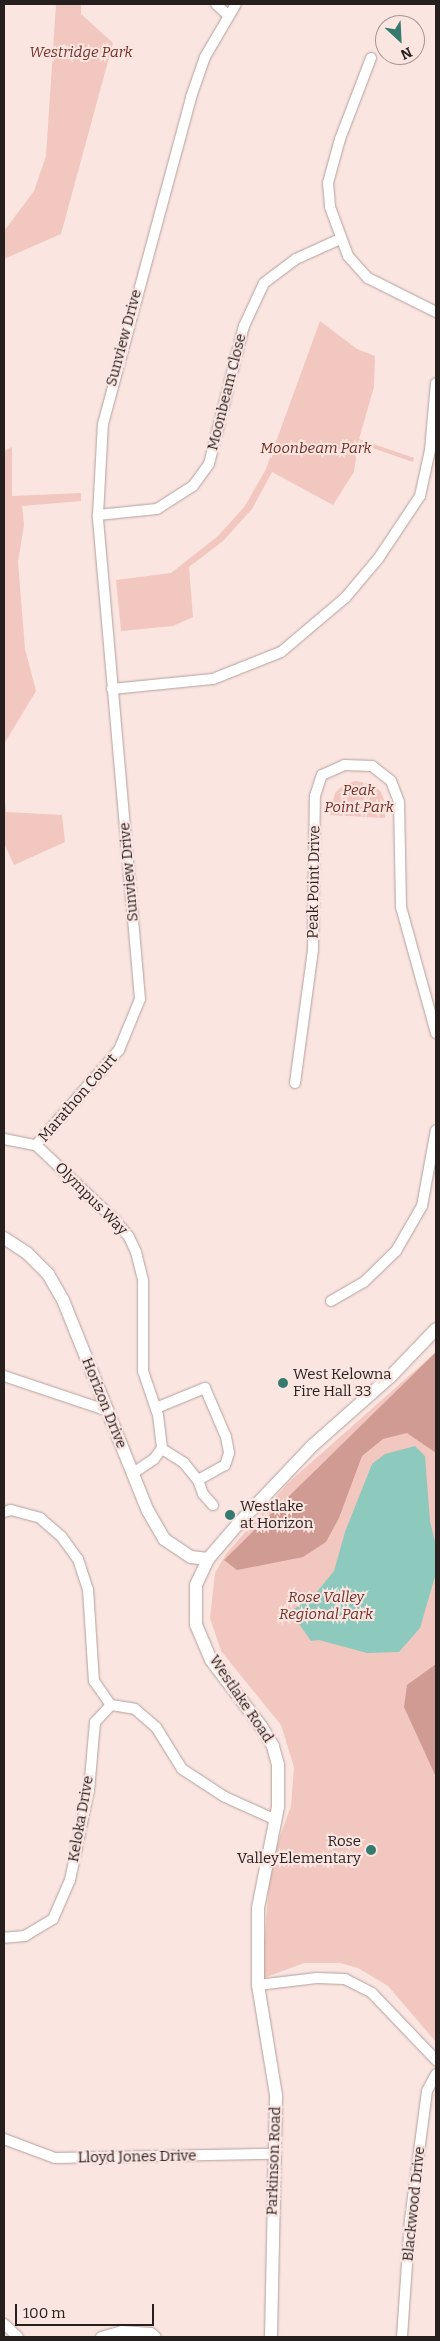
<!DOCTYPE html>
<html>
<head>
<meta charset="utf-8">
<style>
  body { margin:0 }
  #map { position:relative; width:440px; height:2341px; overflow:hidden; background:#fae5e1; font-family:Bitter,serif }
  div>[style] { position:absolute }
  .green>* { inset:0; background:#f2c7bf }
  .forest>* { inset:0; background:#d09b92 }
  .water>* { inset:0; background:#8dc9bd }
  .roads { filter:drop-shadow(0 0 1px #b3a09c) drop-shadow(0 0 1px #b3a09c) }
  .minor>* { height:10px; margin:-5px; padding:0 5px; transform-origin:5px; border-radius:5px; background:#fff }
  .tertiary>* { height:12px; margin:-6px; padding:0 6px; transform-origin:6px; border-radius:6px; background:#fff }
  .dots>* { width:14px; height:14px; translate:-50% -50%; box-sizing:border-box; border:2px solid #fae5e1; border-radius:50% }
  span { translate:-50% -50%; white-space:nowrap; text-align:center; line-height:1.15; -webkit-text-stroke:4px #fae5e1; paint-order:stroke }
  .park-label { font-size:15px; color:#713027; font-style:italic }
  .street-label { font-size:15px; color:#261f1d }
  .poi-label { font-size:15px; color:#261f1d }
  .left { translate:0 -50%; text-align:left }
  .right { translate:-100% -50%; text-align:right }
  .frame { position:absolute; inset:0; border:5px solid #261f1d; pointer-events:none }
  .north { position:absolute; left:375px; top:15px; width:50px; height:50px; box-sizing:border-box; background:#fae5e1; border:1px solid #a59693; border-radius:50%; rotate:155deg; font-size:14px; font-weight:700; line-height:20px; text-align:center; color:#261f1d }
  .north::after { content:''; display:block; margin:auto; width:18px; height:22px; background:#367a6e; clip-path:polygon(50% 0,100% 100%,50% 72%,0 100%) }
  .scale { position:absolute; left:15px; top:2304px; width:139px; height:22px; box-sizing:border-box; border:2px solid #261f1d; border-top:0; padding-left:6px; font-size:15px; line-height:18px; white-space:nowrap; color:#261f1d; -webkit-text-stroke:4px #fae5e1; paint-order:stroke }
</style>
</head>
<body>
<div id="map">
  <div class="green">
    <i style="clip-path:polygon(56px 4px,81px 4px,81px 14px,113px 43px,61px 234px,4px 259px,4px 231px,34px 191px,46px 156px)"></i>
    <i style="clip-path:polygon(320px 321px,357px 349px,375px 356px,374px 387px,359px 439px,414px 458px,413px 462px,358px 443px,354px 472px,333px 505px,272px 472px,252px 509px,223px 541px,189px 567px,193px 617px,173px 626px,121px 631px,116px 580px,171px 573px,218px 536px,245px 506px,266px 469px)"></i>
    <i style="clip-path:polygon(12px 447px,12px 496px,81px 493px,81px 501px,22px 506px,24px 525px,18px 562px,25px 649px,36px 691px,4px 744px,4px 451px)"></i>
    <i style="clip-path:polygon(355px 781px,373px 784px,381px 792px,385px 802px,385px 818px,330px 815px,335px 793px,343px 785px)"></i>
    <i style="clip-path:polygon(4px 789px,6px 812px,62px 815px,65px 842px,14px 865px,4px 843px)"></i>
    <i style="clip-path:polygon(436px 1352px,436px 2042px,388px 1986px,358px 1968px,340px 1963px,304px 1963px,261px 1979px,271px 1861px,291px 1806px,294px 1767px,281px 1725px,221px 1651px,210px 1618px,215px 1573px,226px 1554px,288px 1483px)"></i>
  </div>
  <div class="forest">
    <i style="clip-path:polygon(436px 1352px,436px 1453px,407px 1433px,383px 1439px,362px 1456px,339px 1518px,326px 1542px,303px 1557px,237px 1570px,224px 1560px)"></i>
    <i style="clip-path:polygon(436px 1664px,436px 1777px,404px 1707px,407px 1685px)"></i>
  </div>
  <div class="water">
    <i style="clip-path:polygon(415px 1446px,425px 1456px,430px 1521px,436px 1546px,436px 1573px,420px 1628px,399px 1652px,367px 1653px,319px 1640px,311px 1641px,290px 1611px,311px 1599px,334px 1571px,345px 1532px,372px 1464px,385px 1454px)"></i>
  </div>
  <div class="roads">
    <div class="minor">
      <i style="left:216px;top:4px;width:16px;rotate:43deg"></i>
      <i style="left:371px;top:58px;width:87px;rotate:110.9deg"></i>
      <i style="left:340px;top:139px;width:46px;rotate:105.3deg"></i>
      <i style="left:328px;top:183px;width:24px;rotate:85deg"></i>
      <i style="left:330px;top:207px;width:52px;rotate:69.8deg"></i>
      <i style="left:348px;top:256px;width:30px;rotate:48deg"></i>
      <i style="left:368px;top:278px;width:76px;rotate:26.6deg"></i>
      <i style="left:98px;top:515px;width:59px;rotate:-5.8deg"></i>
      <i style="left:157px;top:509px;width:43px;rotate:-32.6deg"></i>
      <i style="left:193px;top:486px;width:27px;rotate:-54deg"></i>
      <i style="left:209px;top:464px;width:142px;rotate:-75.8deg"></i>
      <i style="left:244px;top:326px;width:47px;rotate:-65.1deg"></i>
      <i style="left:264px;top:283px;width:40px;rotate:-37deg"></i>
      <i style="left:296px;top:259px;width:48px;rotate:-24.4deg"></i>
      <i style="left:112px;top:689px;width:101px;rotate:-5.7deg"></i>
      <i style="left:213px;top:679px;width:73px;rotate:-21.7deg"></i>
      <i style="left:281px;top:652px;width:84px;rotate:-40.2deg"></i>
      <i style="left:345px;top:598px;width:51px;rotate:-49.8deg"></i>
      <i style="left:378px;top:559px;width:76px;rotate:-56.3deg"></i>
      <i style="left:420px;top:496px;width:47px;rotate:-77.7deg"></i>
      <i style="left:430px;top:450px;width:67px;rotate:-84.9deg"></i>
      <i style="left:295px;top:1083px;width:135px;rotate:-82.3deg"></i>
      <i style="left:313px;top:949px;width:153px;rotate:-89.3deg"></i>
      <i style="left:315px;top:796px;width:22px;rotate:-72deg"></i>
      <i style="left:322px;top:775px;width:24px;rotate:-24deg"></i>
      <i style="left:344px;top:765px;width:28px;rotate:2deg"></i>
      <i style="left:372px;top:766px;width:24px;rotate:38deg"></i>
      <i style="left:391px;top:781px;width:22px;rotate:69deg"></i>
      <i style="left:399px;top:802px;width:105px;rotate:88.9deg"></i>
      <i style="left:401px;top:907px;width:131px;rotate:74.5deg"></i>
      <i style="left:4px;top:1139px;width:33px;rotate:11deg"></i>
      <i style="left:36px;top:1145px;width:108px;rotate:43.5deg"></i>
      <i style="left:114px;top:1219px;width:23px;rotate:50deg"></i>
      <i style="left:129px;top:1237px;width:17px;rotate:65deg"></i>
      <i style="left:136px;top:1252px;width:29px;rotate:76deg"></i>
      <i style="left:143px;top:1280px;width:91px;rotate:90deg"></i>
      <i style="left:143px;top:1371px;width:46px;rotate:71.2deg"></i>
      <i style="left:158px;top:1415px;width:33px;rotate:83deg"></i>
      <i style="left:162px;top:1448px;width:14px;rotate:126deg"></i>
      <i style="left:154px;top:1459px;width:25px;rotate:146deg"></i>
      <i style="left:36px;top:1145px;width:126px;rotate:-48.9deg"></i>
      <i style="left:119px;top:1050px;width:55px;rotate:-67.6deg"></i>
      <i style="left:140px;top:999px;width:486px;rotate:-95deg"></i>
      <i style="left:98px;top:515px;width:91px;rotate:-86.9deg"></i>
      <i style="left:103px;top:424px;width:339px;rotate:-74.9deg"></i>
      <i style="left:191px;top:97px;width:42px;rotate:-70.7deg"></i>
      <i style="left:205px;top:57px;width:61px;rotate:-59.7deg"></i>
      <i style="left:331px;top:1301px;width:38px;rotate:-30deg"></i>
      <i style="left:364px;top:1282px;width:45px;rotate:-44.1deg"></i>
      <i style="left:396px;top:1251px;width:52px;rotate:-60deg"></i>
      <i style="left:422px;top:1206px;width:77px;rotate:-79.6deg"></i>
      <i style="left:4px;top:1376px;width:110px;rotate:18.6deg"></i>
      <i style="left:156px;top:1408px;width:53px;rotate:-22.2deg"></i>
      <i style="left:205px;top:1388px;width:53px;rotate:66.8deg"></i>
      <i style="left:226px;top:1437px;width:16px;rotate:79deg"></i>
      <i style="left:229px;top:1453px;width:13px;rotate:108deg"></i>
      <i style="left:225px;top:1465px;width:31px;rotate:151deg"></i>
      <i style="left:198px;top:1480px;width:15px;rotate:70deg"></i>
      <i style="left:203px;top:1494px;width:15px;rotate:48deg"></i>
      <i style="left:162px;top:1449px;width:26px;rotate:32deg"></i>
      <i style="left:184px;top:1463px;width:22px;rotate:51deg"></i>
      <i style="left:4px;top:1512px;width:7px;rotate:-16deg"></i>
      <i style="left:11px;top:1510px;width:30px;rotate:15deg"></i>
      <i style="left:40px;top:1518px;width:28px;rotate:41deg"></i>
      <i style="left:61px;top:1536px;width:29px;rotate:54deg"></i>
      <i style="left:78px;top:1559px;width:32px;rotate:72deg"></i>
      <i style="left:88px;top:1589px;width:92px;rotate:86.3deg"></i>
      <i style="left:94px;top:1681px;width:29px;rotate:55deg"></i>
      <i style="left:111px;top:1705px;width:23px;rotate:133deg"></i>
      <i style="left:95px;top:1722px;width:68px;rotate:95deg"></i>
      <i style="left:89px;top:1790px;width:92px;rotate:101.9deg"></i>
      <i style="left:70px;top:1880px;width:43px;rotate:113.6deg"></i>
      <i style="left:53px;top:1919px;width:33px;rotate:149deg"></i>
      <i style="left:25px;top:1936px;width:21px;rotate:175deg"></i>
      <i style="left:111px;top:1705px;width:24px;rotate:9deg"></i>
      <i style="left:135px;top:1709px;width:28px;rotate:41deg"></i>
      <i style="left:156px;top:1727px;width:49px;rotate:58.2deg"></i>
      <i style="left:182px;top:1769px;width:51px;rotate:33.1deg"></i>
      <i style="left:225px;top:1797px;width:56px;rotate:24.3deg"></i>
      <i style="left:258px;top:1985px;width:59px;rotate:-6.8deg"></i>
      <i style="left:317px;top:1978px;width:28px;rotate:2deg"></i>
      <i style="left:345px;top:1979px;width:30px;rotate:27deg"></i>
      <i style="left:372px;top:1993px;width:93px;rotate:46.3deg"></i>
      <i style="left:4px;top:2139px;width:54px;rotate:20.4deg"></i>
      <i style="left:55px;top:2158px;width:218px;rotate:-1.1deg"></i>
      <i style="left:4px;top:2324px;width:19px;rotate:43deg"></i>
      <i style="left:101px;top:2337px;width:22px;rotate:-16deg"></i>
      <i style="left:122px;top:2331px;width:29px;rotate:4deg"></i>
      <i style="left:151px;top:2333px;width:6px;rotate:39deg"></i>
      <i style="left:402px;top:2337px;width:117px;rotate:-86.1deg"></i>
      <i style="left:410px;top:2220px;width:130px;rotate:-82.5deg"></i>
      <i style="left:427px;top:2091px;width:19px;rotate:-62deg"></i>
    </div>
    <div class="tertiary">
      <i style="left:4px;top:1238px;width:27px;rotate:33deg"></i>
      <i style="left:27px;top:1253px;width:30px;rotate:45deg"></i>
      <i style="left:48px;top:1274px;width:30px;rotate:60deg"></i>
      <i style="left:63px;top:1300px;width:227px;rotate:68.1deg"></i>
      <i style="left:148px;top:1511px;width:32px;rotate:60deg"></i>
      <i style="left:164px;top:1539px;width:32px;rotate:34deg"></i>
      <i style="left:191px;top:1557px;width:17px;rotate:7deg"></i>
      <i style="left:271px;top:2337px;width:242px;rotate:-88.8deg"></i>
      <i style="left:276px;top:2095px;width:111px;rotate:-99.3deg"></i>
      <i style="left:258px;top:1985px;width:77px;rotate:-90deg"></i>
      <i style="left:258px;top:1908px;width:103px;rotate:-78.8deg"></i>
      <i style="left:278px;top:1807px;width:42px;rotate:-90deg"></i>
      <i style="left:278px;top:1765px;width:20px;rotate:-105deg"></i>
      <i style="left:273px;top:1746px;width:23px;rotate:-121deg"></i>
      <i style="left:261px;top:1726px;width:83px;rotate:-127.1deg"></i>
      <i style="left:211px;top:1660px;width:39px;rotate:-113deg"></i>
      <i style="left:196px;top:1624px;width:39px;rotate:-90deg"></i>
      <i style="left:196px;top:1585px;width:29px;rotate:-65deg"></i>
      <i style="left:208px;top:1559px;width:46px;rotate:-49.4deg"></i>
      <i style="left:238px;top:1524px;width:108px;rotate:-46.5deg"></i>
      <i style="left:312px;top:1446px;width:104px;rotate:-41.5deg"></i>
      <i style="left:390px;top:1377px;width:66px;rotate:-46.2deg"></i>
    </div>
  </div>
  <div class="dots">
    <i style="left:283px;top:1383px;background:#367a6e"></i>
    <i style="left:230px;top:1515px;background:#367a6e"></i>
    <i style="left:371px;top:1850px;background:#367a6e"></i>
  </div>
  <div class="park-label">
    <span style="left:81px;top:53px">Westridge Park</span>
    <span style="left:316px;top:449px">Moonbeam Park</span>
    <span style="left:359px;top:799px">Peak<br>Point Park</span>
    <span style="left:326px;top:1606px">Rose Valley<br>Regional Park</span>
  </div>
  <div class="street-label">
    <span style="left:124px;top:338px;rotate:-75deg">Sunview Drive</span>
    <span style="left:227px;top:392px;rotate:-76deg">Moonbeam Close</span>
    <span style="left:129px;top:872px;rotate:-95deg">Sunview Drive</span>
    <span style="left:314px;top:882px;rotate:-89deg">Peak Point Drive</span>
    <span style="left:78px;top:1098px;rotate:-49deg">Marathon Court</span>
    <span style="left:91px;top:1199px;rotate:45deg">Olympus Way</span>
    <span style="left:104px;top:1403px;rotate:68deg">Horizon Drive</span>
    <span style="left:241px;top:1699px;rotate:56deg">Westlake Road</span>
    <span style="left:81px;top:1819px;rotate:-80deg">Keloka Drive</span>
    <span style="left:137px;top:2157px;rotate:-1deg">Lloyd Jones Drive</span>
    <span style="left:274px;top:2161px;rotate:-88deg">Parkinson Road</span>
    <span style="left:414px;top:2204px;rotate:-84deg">Blackwood Drive</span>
  </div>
  <div class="poi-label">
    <span class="left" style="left:293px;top:1383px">West Kelowna<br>Fire Hall 33</span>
    <span class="left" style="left:240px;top:1515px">Westlake<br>at Horizon</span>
    <span class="right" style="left:361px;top:1850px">Rose<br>ValleyElementary</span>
  </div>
  <div class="frame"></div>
  <div class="north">N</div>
  <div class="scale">100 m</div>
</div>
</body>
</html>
